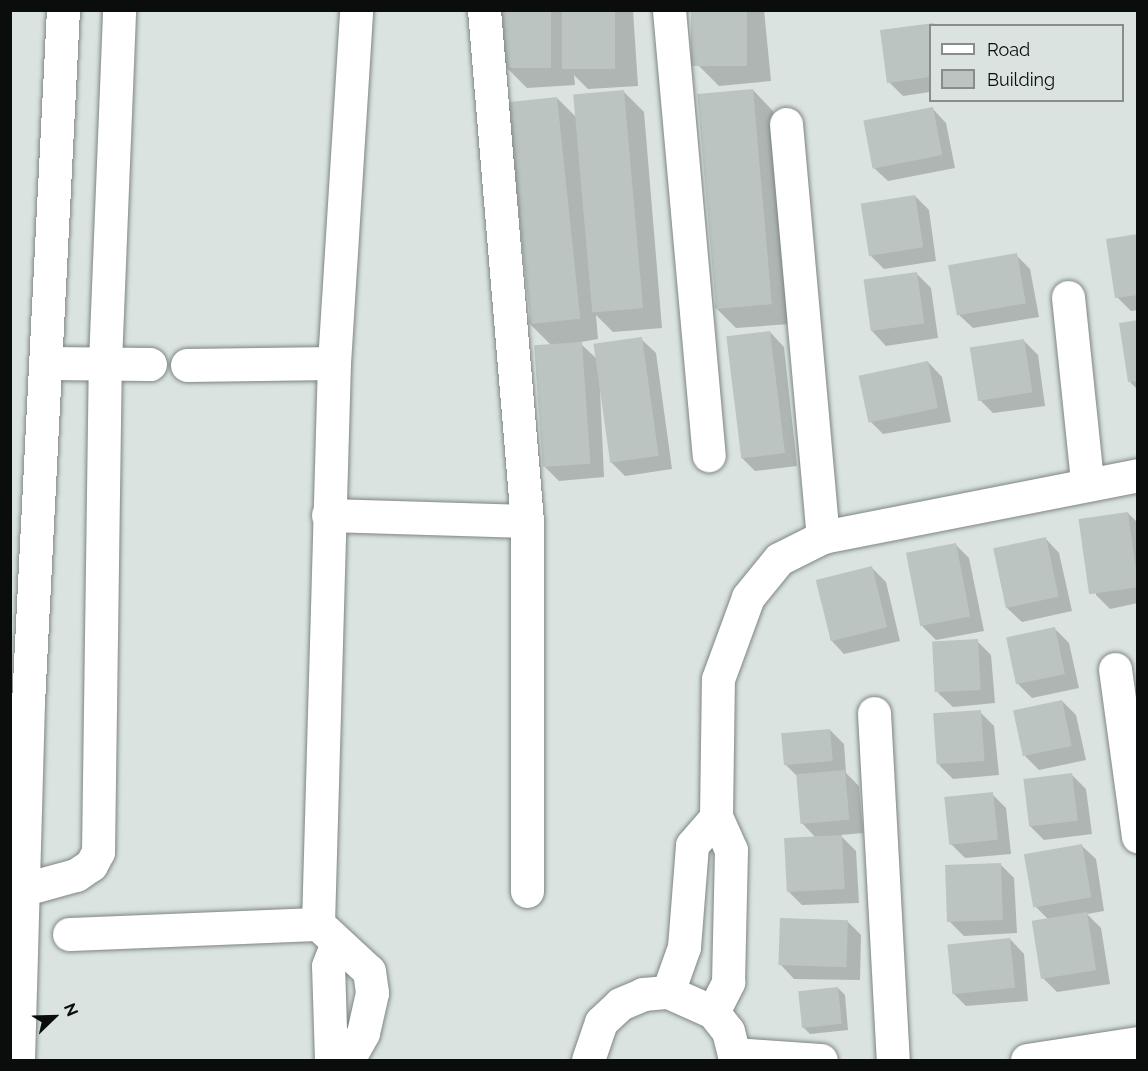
<!DOCTYPE html>
<html>
<head>
<meta charset="utf-8">
<style>
  body { margin:0 }
  #map { position:relative; width:1148px; height:1071px; overflow:hidden; background:#dae3e0; font-family:Raleway,sans-serif }
  div>[style] { position:absolute }
  .shadow>* { inset:0; background:#0003 }
  .building>* { inset:0; background:#bbc4c1; transform-origin:0 0 }
  .roads { filter:drop-shadow(0 0 2px #7e8683) drop-shadow(0 0 2px #7e8683) }
  .minor>* { height:33px; margin:-16.5px; padding:0 16.5px; transform-origin:16.5px; border-radius:16.5px; background:#fff }
  span { translate:-50% -50%; white-space:nowrap; text-align:center; line-height:1.15; -webkit-text-stroke:4.5px #dae3e0; paint-order:stroke }
  .frame { position:absolute; inset:0; border:12px solid #0a0d0c; pointer-events:none }
  .legend { position:absolute; left:929px; top:24px; width:195px; height:78px; box-sizing:border-box; background:#dae3e0; border:2px solid #878d8b; margin:0; padding:8px 10px; list-style:none; font-size:18px; color:#0a0d0c }
  .legend li { display:flex; align-items:center; gap:12px; height:30px }
  .legend b { width:30px; border:2px solid #878d8b }
  .north { position:absolute; left:24px; top:987px; width:60px; height:60px; -webkit-text-stroke:4px #dae3e0; paint-order:stroke; rotate:67deg; font-size:16px; font-weight:700; line-height:24px; text-align:center; color:#0a0d0c }
  .north::after { content:''; display:block; margin:auto; width:21px; height:27px; background:#0a0d0c; clip-path:polygon(50% 0,100% 100%,50% 72%,0 100%) }
</style>
</head>
<body>
<div id="map">
  <div class="shadow">
    <i style="clip-path:polygon(502px 10px,633px 10px,638px 86px,588px 89px,574px 75px,575px 85px,527px 88px,506px 67px)"></i>
    <i style="clip-path:polygon(692px 10px,764px 10px,771px 81px,719px 86px,698px 65px)"></i>
    <i style="clip-path:polygon(934px 25px,930px 92px,903px 96px,889px 82px,882px 32px)"></i>
    <i style="clip-path:polygon(753px 90px,773px 111px,790px 324px,736px 328px,715px 307px)"></i>
    <i style="clip-path:polygon(624px 92px,644px 112px,662px 328px,613px 332px,596px 315px,598px 339px,563px 345px,581px 344px,598px 360px,641px 339px,656px 353px,672px 469px,625px 476px,611px 462px,599px 368px,604px 477px,559px 481px,545px 467px,552px 346px,529px 323px,557px 98px,576px 117px)"></i>
    <i style="clip-path:polygon(932px 108px,946px 123px,955px 168px,888px 181px,873px 167px)"></i>
    <i style="clip-path:polygon(915px 196px,929px 210px,936px 261px,884px 269px,869px 254px)"></i>
    <i style="clip-path:polygon(1138px 236px,1138px 310px,1131px 311px,1117px 297px)"></i>
    <i style="clip-path:polygon(1016px 255px,1030px 269px,1039px 317px,973px 328px,958px 314px)"></i>
    <i style="clip-path:polygon(917px 274px,931px 288px,938px 338px,886px 346px,872px 331px)"></i>
    <i style="clip-path:polygon(1138px 322px,1138px 390px,1130px 382px)"></i>
    <i style="clip-path:polygon(770px 332px,784px 347px,797px 466px,755px 471px,741px 457px)"></i>
    <i style="clip-path:polygon(1024px 341px,1038px 355px,1045px 406px,993px 413px,979px 399px)"></i>
    <i style="clip-path:polygon(928px 362px,942px 377px,951px 422px,883px 434px,869px 420px)"></i>
    <i style="clip-path:polygon(1128px 513px,1138px 523px,1138px 603px,1110px 609px,1096px 595px,1081px 523px)"></i>
    <i style="clip-path:polygon(1045px 538px,1059px 553px,1072px 611px,1022px 622px,1007px 608px)"></i>
    <i style="clip-path:polygon(955px 544px,969px 558px,984px 631px,936px 640px,922px 626px)"></i>
    <i style="clip-path:polygon(872px 568px,886px 582px,900px 641px,844px 654px,830px 639px)"></i>
    <i style="clip-path:polygon(1055px 629px,1069px 643px,1079px 688px,1032px 698px,1018px 684px)"></i>
    <i style="clip-path:polygon(977px 641px,991px 655px,995px 703px,953px 707px,938px 693px)"></i>
    <i style="clip-path:polygon(1062px 701px,1076px 715px,1086px 760px,1039px 770px,1025px 756px)"></i>
    <i style="clip-path:polygon(980px 712px,994px 726px,999px 775px,953px 779px,939px 765px)"></i>
    <i style="clip-path:polygon(830px 730px,844px 744px,846px 773px,859px 786px,863px 833px,840px 835px,856px 851px,859px 903px,802px 905px,788px 891px,816px 838px,802px 823px,798px 777px,785px 764px)"></i>
    <i style="clip-path:polygon(1072px 775px,1086px 789px,1092px 834px,1044px 840px,1030px 826px)"></i>
    <i style="clip-path:polygon(992px 794px,1006px 808px,1011px 854px,965px 858px,951px 844px)"></i>
    <i style="clip-path:polygon(1081px 845px,1096px 859px,1104px 911px,1087px 914px,1101px 928px,1110px 984px,1057px 992px,1043px 978px,1049px 920px,1034px 905px)"></i>
    <i style="clip-path:polygon(1000px 864px,1014px 878px,1017px 933px,964px 936px,950px 922px)"></i>
    <i style="clip-path:polygon(847px 921px,861px 935px,860px 980px,794px 979px,780px 964px)"></i>
    <i style="clip-path:polygon(1010px 939px,1024px 954px,1028px 1001px,966px 1006px,952px 992px)"></i>
    <i style="clip-path:polygon(838px 988px,845px 995px,848px 1030px,810px 1034px,803px 1027px)"></i>
  </div>
  <div class="building">
    <i style="left:501px;top:10px;width:50px;height:58px"></i>
    <i style="left:562px;top:10px;width:53px;height:59px"></i>
    <i style="left:691px;top:10px;width:56px;height:56px"></i>
    <i style="clip-path:polygon(934px 23px,930px 77px,887px 83px,880px 30px)"></i>
    <i style="left:753px;top:89px;width:216px;height:56px;rotate:85deg"></i>
    <i style="left:624px;top:90px;width:219px;height:51px;rotate:85deg"></i>
    <i style="left:557px;top:97px;width:223px;height:50px;rotate:84deg"></i>
    <i style="left:933px;top:107px;width:49px;height:71px;rotate:79deg"></i>
    <i style="left:915px;top:195px;width:53px;height:55px;rotate:81deg"></i>
    <i style="clip-path:polygon(1138px 234px,1138px 295px,1115px 298px,1106px 239px)"></i>
    <i style="left:1017px;top:253px;width:51px;height:70px;rotate:80deg"></i>
    <i style="left:917px;top:272px;width:52px;height:54px;rotate:82deg"></i>
    <i style="clip-path:polygon(1138px 320px,1138px 381px,1128px 382px,1119px 323px)"></i>
    <i style="left:770px;top:331px;width:123px;height:44px;rotate:83deg"></i>
    <i style="left:642px;top:337px;width:120px;height:49px;rotate:82deg"></i>
    <i style="left:1024px;top:339px;width:54px;height:55px;rotate:81deg"></i>
    <i style="left:582px;top:342px;width:122px;height:48px;rotate:86deg"></i>
    <i style="left:928px;top:361px;width:48px;height:71px;rotate:78deg"></i>
    <i style="left:1128px;top:512px;width:76px;height:50px;rotate:82deg"></i>
    <i style="left:1046px;top:537px;width:61px;height:54px;rotate:78deg"></i>
    <i style="left:956px;top:543px;width:75px;height:51px;rotate:79deg"></i>
    <i style="left:872px;top:566px;width:63px;height:58px;rotate:76deg"></i>
    <i style="left:1055px;top:627px;width:48px;height:50px;rotate:78deg"></i>
    <i style="left:978px;top:639px;width:51px;height:46px;rotate:87deg"></i>
    <i style="left:1062px;top:700px;width:47px;height:50px;rotate:78deg"></i>
    <i style="left:981px;top:710px;width:51px;height:48px;rotate:86deg"></i>
    <i style="left:830px;top:729px;width:32px;height:49px;rotate:85deg"></i>
    <i style="left:845px;top:770px;width:50px;height:49px;rotate:85deg"></i>
    <i style="left:1072px;top:773px;width:48px;height:49px;rotate:83deg"></i>
    <i style="left:993px;top:792px;width:48px;height:49px;rotate:84deg"></i>
    <i style="left:842px;top:835px;width:54px;height:58px;rotate:87deg"></i>
    <i style="left:1082px;top:844px;width:54px;height:59px;rotate:80deg"></i>
    <i style="left:1001px;top:863px;width:57px;height:56px;rotate:88deg"></i>
    <i style="left:1087px;top:912px;width:59px;height:56px;rotate:81deg"></i>
    <i style="left:780px;top:918px;width:68px;height:47px;rotate:2deg"></i>
    <i style="left:1010px;top:938px;width:50px;height:63px;rotate:84deg"></i>
    <i style="left:838px;top:987px;width:37px;height:40px;rotate:84deg"></i>
  </div>
  <div class="roads">
    <div class="minor">
      <i style="left:484px;top:10px;width:513px;rotate:85.19deg"></i>
      <i style="left:527px;top:521px;width:370px;rotate:90deg"></i>
      <i style="left:669px;top:10px;width:447px;rotate:84.9deg"></i>
      <i style="left:786px;top:124px;width:415px;rotate:84.9deg"></i>
      <i style="left:1068px;top:297px;width:186px;rotate:84.1deg"></i>
      <i style="left:47px;top:363px;width:103px;rotate:0.6deg"></i>
      <i style="left:187px;top:365px;width:147px;rotate:-0.8deg"></i>
      <i style="left:328px;top:515px;width:199px;rotate:1.7deg"></i>
      <i style="left:1115px;top:669px;width:169px;rotate:82.2deg"></i>
      <i style="left:874px;top:713px;width:348px;rotate:86.9deg"></i>
      <i style="left:21px;top:890px;width:57px;rotate:-15.3deg"></i>
      <i style="left:76px;top:875px;width:18px;rotate:-34deg"></i>
      <i style="left:91px;top:865px;width:15px;rotate:-62deg"></i>
      <i style="left:98px;top:852px;width:490px;rotate:-89.2deg"></i>
      <i style="left:105px;top:362px;width:352px;rotate:-87.7deg"></i>
      <i style="left:318px;top:924px;width:69px;rotate:42.7deg"></i>
      <i style="left:369px;top:971px;width:22px;rotate:82deg"></i>
      <i style="left:372px;top:993px;width:41px;rotate:102.7deg"></i>
      <i style="left:363px;top:1033px;width:31px;rotate:119deg"></i>
      <i style="left:69px;top:934px;width:249px;rotate:-2.3deg"></i>
      <i style="left:318px;top:924px;width:561px;rotate:-88.37deg"></i>
      <i style="left:334px;top:363px;width:354px;rotate:-86.4deg"></i>
      <i style="left:668px;top:992px;width:48px;rotate:-70.4deg"></i>
      <i style="left:684px;top:947px;width:102px;rotate:-85.5deg"></i>
      <i style="left:692px;top:845px;width:37px;rotate:-49deg"></i>
      <i style="left:713px;top:1012px;width:34px;rotate:-63deg"></i>
      <i style="left:728px;top:982px;width:132px;rotate:-88.7deg"></i>
      <i style="left:731px;top:850px;width:36px;rotate:-114deg"></i>
      <i style="left:716px;top:817px;width:138px;rotate:-89.2deg"></i>
      <i style="left:718px;top:679px;width:87px;rotate:-69.9deg"></i>
      <i style="left:748px;top:597px;width:49px;rotate:-50.8deg"></i>
      <i style="left:779px;top:559px;width:49px;rotate:-26.6deg"></i>
      <i style="left:823px;top:537px;width:321px;rotate:-11.1deg"></i>
      <i style="left:735px;top:1054px;width:86px;rotate:4deg"></i>
      <i style="left:18px;top:1060px;width:357px;rotate:-88.4deg"></i>
      <i style="left:28px;top:703px;width:694px;rotate:-87.11deg"></i>
      <i style="left:331px;top:1060px;width:94px;rotate:-91.8deg"></i>
      <i style="left:328px;top:966px;width:25px;rotate:-69deg"></i>
      <i style="left:588px;top:1060px;width:40px;rotate:-71.1deg"></i>
      <i style="left:601px;top:1022px;width:26px;rotate:-43deg"></i>
      <i style="left:620px;top:1004px;width:25px;rotate:-23deg"></i>
      <i style="left:643px;top:994px;width:25px;rotate:-5deg"></i>
      <i style="left:668px;top:992px;width:49px;rotate:24deg"></i>
      <i style="left:713px;top:1012px;width:24px;rotate:52deg"></i>
      <i style="left:728px;top:1031px;width:30px;rotate:76deg"></i>
      <i style="left:1027px;top:1060px;width:112px;rotate:-8.7deg"></i>
    </div>
  </div>
  <div class="frame"></div>
  <ul class="legend">
  <li><b style="height:8px;background:#fff"></b>Road</li>
  <li><b style="height:16px;background:#bbc4c1"></b>Building</li>
  </ul>
  <div class="north">N</div>
</div>
</body>
</html>
